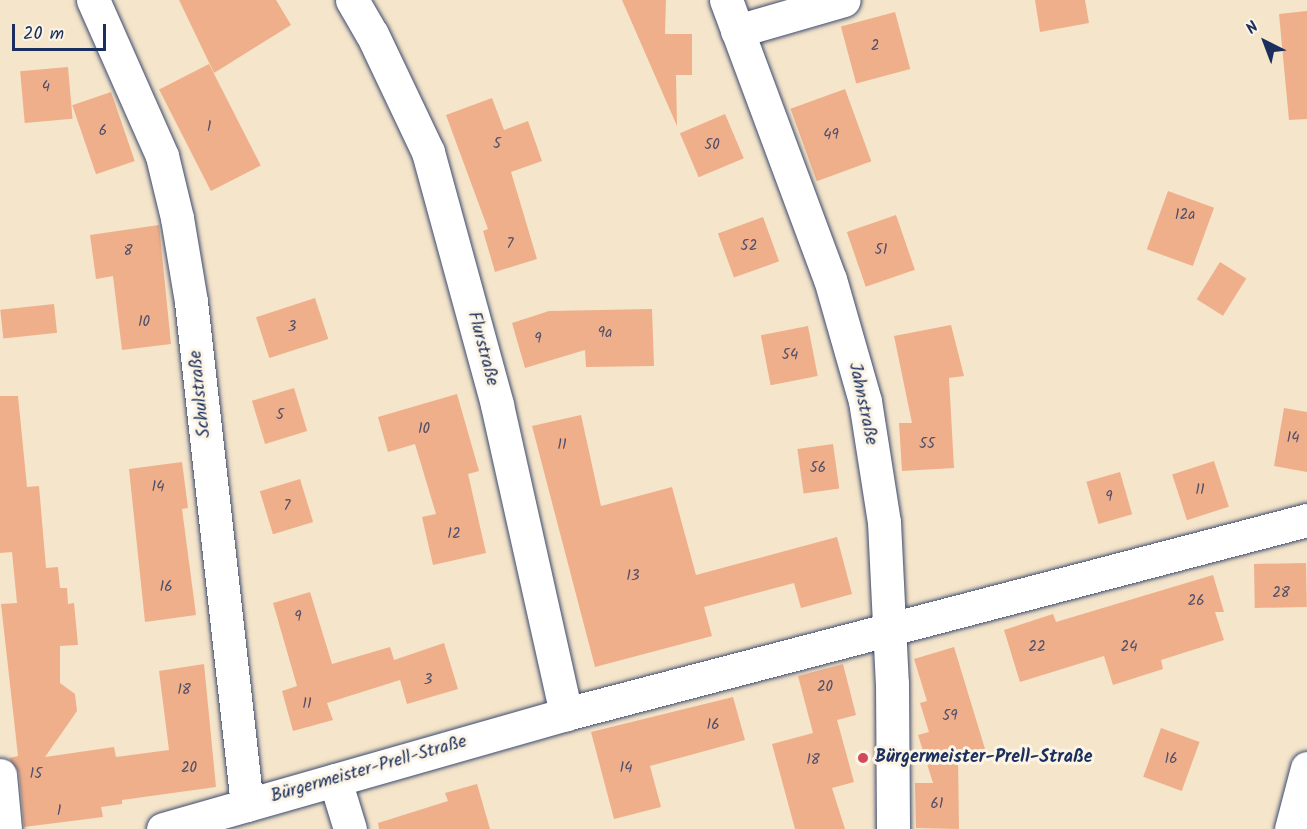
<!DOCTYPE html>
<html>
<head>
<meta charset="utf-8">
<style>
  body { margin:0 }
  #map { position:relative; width:1307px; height:829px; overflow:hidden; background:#f5e5ca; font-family:Kalam,sans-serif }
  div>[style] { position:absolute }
  .building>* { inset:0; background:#efaf8b; transform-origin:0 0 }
  .roads { filter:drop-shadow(0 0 2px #3c4a6e) drop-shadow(0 0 2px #3c4a6e) }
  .minor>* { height:33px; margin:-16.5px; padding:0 16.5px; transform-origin:16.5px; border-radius:16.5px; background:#fff }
  .dots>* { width:16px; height:16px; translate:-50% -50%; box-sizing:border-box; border:3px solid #fcf5e5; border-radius:50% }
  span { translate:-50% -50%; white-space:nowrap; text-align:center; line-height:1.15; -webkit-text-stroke:6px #fcf5e5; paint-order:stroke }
  .number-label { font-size:15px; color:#504f69 }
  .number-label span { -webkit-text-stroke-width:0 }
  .street-label { font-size:18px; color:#1b2f5e }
  .poi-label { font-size:18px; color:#1b2f5e; font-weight:700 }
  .left { translate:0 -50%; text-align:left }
  .north { position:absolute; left:1235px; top:12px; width:60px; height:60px; -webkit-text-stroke:4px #fcf5e5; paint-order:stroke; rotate:318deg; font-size:16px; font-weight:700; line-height:24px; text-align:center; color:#1b2f5e }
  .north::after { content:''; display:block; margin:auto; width:21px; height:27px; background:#1b2f5e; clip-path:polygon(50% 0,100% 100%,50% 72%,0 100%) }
  .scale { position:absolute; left:12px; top:24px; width:94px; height:27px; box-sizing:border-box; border:3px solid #1b2f5e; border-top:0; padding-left:8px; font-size:18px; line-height:21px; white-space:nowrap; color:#1b2f5e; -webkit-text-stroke:4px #fcf5e5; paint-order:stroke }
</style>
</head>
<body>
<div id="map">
  <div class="building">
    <i style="clip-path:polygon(179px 0,276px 0,291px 25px,214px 73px)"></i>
    <i style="clip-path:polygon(622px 0,666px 0,665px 34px,692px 34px,692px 75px,676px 75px,677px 126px)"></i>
    <i style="clip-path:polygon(1035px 0,1085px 0,1089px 23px,1040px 32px)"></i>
    <i style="clip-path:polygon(1307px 11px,1307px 119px,1289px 120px,1279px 14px)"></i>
    <i style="left:895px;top:12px;width:59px;height:56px;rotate:75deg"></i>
    <i style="left:209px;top:64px;width:114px;height:56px;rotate:63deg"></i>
    <i style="left:68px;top:67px;width:52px;height:48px;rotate:85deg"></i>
    <i style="left:845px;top:89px;width:77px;height:58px;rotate:70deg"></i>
    <i style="left:111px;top:92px;width:73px;height:41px;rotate:71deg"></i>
    <i style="clip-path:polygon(492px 98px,504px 130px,528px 121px,542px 161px,511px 172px,537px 259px,495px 272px,483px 231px,488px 229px,446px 115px)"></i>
    <i style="left:725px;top:114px;width:48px;height:49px;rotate:67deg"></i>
    <i style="left:1168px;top:191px;width:49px;height:62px;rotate:20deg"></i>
    <i style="left:896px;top:215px;width:58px;height:52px;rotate:71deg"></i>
    <i style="left:763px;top:217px;width:47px;height:48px;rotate:70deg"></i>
    <i style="clip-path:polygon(159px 225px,171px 344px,122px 350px,113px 276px,96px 279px,90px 235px)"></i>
    <i style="left:1220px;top:262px;width:31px;height:44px;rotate:32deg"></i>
    <i style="left:315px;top:298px;width:43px;height:62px;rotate:72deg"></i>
    <i style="left:54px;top:304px;width:29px;height:54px;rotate:84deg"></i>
    <i style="clip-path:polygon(652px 309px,654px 366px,586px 367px,585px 350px,525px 368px,512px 323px,549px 311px)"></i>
    <i style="clip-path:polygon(951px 325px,964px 376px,949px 378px,954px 468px,902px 471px,899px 423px,912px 423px,894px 336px)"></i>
    <i style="left:808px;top:326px;width:51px;height:48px;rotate:79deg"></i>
    <i style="left:294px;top:388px;width:45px;height:44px;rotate:73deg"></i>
    <i style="clip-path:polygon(457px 394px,479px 471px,468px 474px,486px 553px,433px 565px,422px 517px,436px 514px,415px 444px,388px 452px,378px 417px)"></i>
    <i style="clip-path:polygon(0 396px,18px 396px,27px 487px,39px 486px,46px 568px,58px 567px,60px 588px,67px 588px,68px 604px,74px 603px,78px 645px,60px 646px,60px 683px,75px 694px,77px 711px,45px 757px,114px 747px,116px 757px,169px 750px,159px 671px,204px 664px,216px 787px,122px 800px,122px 804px,101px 807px,103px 817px,24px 827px,19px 773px,9px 758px,18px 756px,1px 604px,17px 603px,12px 552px,0 553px)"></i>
    <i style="clip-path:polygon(1284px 408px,1307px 412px,1307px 472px,1274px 466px)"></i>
    <i style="clip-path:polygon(581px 415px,601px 506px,672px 487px,696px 575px,837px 537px,852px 594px,801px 608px,794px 583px,704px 607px,712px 636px,595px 667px,532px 426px)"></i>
    <i style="left:833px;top:444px;width:45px;height:36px;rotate:82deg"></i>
    <i style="left:1214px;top:461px;width:48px;height:44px;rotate:72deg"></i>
    <i style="clip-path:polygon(182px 462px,188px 508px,182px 509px,196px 615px,145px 622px,129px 469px)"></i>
    <i style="left:1120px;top:472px;width:44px;height:35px;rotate:74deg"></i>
    <i style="left:300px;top:479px;width:45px;height:42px;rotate:73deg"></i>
    <i style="left:1306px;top:563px;width:44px;height:52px;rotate:89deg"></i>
    <i style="clip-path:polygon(1213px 575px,1224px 612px,1215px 612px,1224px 640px,1161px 660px,1163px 669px,1113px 685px,1104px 656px,1020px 682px,1004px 630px,1053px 614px,1056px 622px)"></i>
    <i style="clip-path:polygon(310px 592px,332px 664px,390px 647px,394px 660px,444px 643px,458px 689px,407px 704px,400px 680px,327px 703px,333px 720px,293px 731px,282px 691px,297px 686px,273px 603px)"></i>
    <i style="clip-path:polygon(954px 647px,985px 749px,958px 757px,959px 829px,916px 828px,915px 783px,933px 783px,918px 735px,929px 732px,920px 703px,927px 701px,914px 659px)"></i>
    <i style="clip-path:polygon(843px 664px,856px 715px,837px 720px,854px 782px,832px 788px,845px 829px,795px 829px,772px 744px,813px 733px,798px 676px)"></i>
    <i style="clip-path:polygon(733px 697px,745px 740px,650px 766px,661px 807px,614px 819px,591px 732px)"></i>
    <i style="left:1161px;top:728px;width:41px;height:52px;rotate:20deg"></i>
    <i style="clip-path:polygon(477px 784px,490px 829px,379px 829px,378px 823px,448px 801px,445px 793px)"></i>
  </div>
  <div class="roads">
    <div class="minor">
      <i style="left:93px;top:0;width:171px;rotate:66.1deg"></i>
      <i style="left:162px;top:156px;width:64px;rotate:76.4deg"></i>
      <i style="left:177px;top:218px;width:85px;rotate:80.5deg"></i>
      <i style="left:191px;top:302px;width:506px;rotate:83.65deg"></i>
      <i style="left:352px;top:0;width:39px;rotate:60deg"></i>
      <i style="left:372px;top:34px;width:131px;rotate:64.6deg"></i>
      <i style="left:428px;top:152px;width:262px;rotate:74.7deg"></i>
      <i style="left:497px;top:405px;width:317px;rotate:77.4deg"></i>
      <i style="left:726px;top:0;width:298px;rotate:69.6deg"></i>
      <i style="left:830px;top:279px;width:127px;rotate:74deg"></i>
      <i style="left:865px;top:401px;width:122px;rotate:81.1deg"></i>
      <i style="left:884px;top:522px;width:161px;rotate:87.2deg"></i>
      <i style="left:892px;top:683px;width:146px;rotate:89.6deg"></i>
      <i style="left:737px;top:31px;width:111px;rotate:-16.2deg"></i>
      <i style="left:0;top:775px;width:54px;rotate:84.7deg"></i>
      <i style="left:335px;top:780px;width:51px;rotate:73deg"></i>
      <i style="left:163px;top:829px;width:419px;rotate:-15.9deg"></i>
      <i style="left:566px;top:714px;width:766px;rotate:-14.67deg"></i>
      <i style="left:1291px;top:829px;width:63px;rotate:-75.3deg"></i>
    </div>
  </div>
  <div class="dots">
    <i style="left:863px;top:758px;background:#d1495b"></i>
  </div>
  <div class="number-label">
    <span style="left:875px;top:47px">2</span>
    <span style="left:46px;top:88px">4</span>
    <span style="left:209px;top:128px">1</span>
    <span style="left:103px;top:132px">6</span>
    <span style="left:831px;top:136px">49</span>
    <span style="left:497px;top:145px">5</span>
    <span style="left:712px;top:146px">50</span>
    <span style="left:1185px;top:216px">12a</span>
    <span style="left:510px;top:245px">7</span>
    <span style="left:749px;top:247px">52</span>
    <span style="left:881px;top:251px">51</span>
    <span style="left:128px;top:252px">8</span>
    <span style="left:144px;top:323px">10</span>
    <span style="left:292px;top:328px">3</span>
    <span style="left:605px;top:334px">9a</span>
    <span style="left:538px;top:340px">9</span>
    <span style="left:790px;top:356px">54</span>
    <span style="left:280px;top:416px">5</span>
    <span style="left:424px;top:430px">10</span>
    <span style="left:1293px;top:439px">14</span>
    <span style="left:927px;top:445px">55</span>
    <span style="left:562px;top:446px">11</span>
    <span style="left:818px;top:469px">56</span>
    <span style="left:158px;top:488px">14</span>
    <span style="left:1200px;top:491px">11</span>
    <span style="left:1109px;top:498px">9</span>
    <span style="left:287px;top:507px">7</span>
    <span style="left:454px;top:535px">12</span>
    <span style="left:633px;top:577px">13</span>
    <span style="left:166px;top:588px">16</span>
    <span style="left:1281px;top:594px">28</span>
    <span style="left:1196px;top:602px">26</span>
    <span style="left:298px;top:618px">9</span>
    <span style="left:1037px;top:648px">22</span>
    <span style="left:1129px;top:648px">24</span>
    <span style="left:428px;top:681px">3</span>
    <span style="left:825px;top:688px">20</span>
    <span style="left:184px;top:691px">18</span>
    <span style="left:307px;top:705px">11</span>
    <span style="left:950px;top:717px">59</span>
    <span style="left:713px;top:726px">16</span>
    <span style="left:1171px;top:760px">16</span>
    <span style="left:813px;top:761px">18</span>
    <span style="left:189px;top:769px">20</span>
    <span style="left:626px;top:769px">14</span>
    <span style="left:36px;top:775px">15</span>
    <span style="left:937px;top:805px">61</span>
    <span style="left:59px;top:812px">1</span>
  </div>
  <div class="street-label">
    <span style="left:482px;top:349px;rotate:75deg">Flurstraße</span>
    <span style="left:201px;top:394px;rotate:-96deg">Schulstraße</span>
    <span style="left:862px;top:404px;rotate:78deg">Jahnstraße</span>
    <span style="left:369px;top:770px;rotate:-16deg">Bürgermeister-Prell-Straße</span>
  </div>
  <div class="poi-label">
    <span class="left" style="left:875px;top:758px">Bürgermeister-Prell-Straße</span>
  </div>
  <div class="north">N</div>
  <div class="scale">20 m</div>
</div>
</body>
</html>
